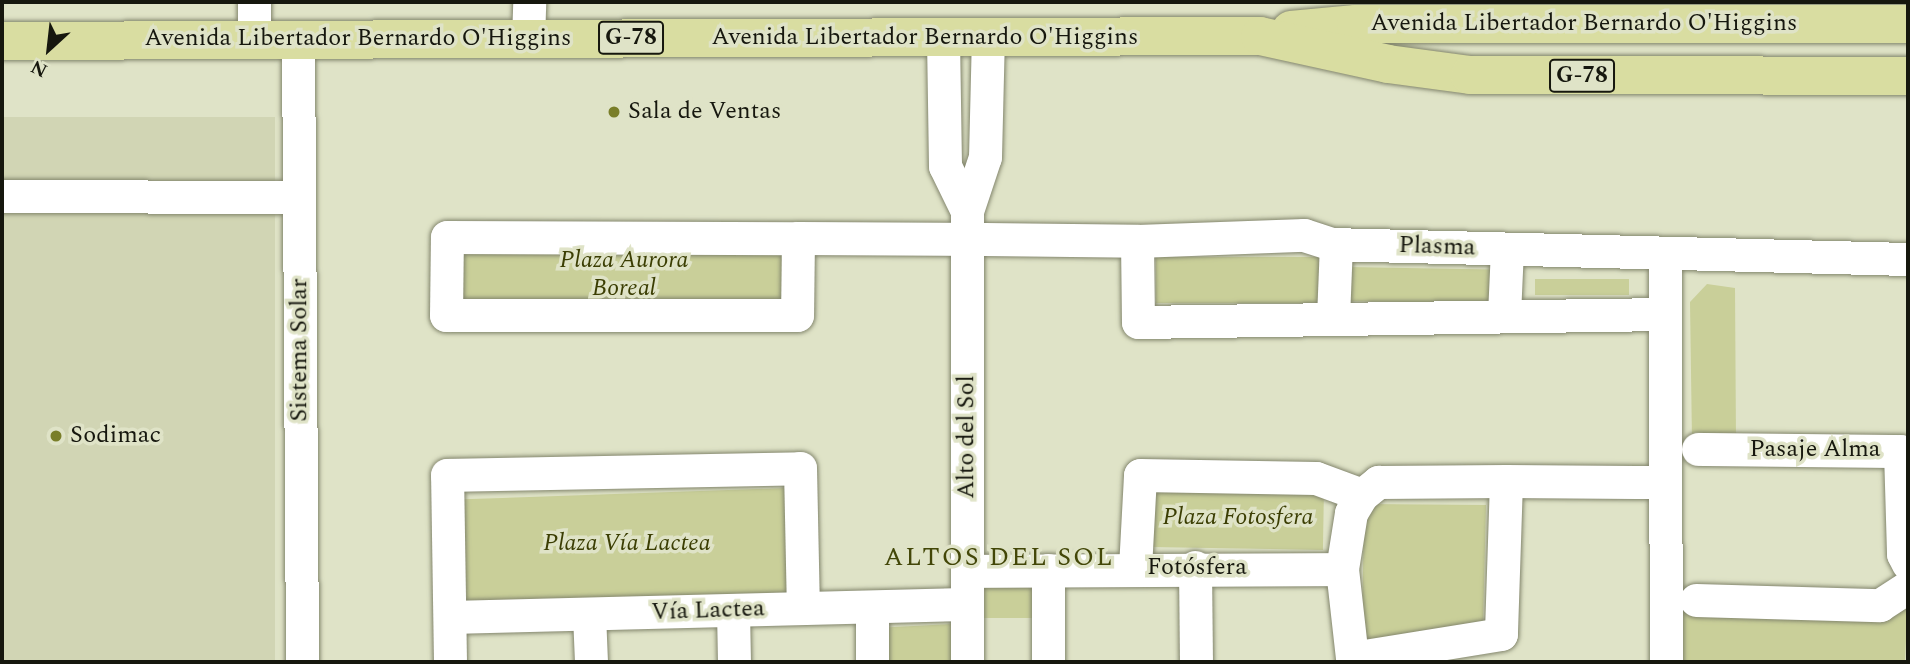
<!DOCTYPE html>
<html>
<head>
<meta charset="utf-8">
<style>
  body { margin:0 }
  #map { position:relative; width:1910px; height:664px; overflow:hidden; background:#dfe3c7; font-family:Spectral,serif }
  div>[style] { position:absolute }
  .built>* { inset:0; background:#d1d5b4; transform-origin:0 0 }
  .green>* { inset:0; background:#c9cf99; transform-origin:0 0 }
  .roads { filter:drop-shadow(0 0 2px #83866d) drop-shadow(0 0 2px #83866d) }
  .minor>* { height:33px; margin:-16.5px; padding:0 16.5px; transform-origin:16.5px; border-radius:16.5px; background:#fff }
  .major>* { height:38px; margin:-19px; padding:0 19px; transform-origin:19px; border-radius:19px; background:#d9dda1 }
  .dots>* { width:19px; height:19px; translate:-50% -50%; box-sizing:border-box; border:4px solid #dfe3c7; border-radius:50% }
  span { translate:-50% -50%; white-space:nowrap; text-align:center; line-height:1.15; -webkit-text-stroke:7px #dfe3c7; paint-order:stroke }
  .shield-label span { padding:2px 5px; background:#dfe3c7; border:2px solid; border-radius:5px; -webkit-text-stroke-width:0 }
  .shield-label { font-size:23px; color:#16170e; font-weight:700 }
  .street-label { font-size:24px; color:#16170e }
  .poi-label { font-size:24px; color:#16170e }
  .left { translate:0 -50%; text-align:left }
  .park-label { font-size:24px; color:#3b3e03; font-style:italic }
  .neighbourhood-label { font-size:26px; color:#434708; letter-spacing:2px }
  .frame { position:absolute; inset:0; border:4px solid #16170e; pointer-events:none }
  .north { position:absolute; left:14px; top:14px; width:70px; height:70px; -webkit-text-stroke:5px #dfe3c7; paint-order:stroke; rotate:207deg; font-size:19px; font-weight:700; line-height:28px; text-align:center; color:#16170e }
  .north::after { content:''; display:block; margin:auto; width:24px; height:32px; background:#16170e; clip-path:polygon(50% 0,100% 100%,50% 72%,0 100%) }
</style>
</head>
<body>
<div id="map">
  <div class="built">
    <i style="left:275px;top:117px;width:545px;height:273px;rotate:90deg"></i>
  </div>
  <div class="green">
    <i style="left:460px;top:245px;width:328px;height:56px;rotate:1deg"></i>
    <i style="left:1156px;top:257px;width:165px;height:46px"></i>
    <i style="left:1347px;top:267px;width:144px;height:34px;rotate:1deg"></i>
    <i style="left:1629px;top:279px;width:16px;height:94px;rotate:90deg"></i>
    <i style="clip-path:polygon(1707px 284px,1735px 288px,1736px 442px,1692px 441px,1690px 302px)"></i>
    <i style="left:1153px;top:486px;width:171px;height:61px;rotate:1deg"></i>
    <i style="left:788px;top:488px;width:104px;height:325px;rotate:88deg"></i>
    <i style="clip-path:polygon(1364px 504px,1486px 505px,1483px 624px,1362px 643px)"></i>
    <i style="left:1036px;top:585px;width:33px;height:59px;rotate:90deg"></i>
    <i style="clip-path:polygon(1908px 599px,1905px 662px,1677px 662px,1677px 608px)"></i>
    <i style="left:952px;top:624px;width:38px;height:72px;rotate:87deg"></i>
  </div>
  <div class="roads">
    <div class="minor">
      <i style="left:298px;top:38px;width:624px;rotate:89.63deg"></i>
      <i style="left:943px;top:38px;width:128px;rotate:89.1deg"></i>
      <i style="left:945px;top:166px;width:50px;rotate:63.9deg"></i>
      <i style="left:254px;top:39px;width:37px;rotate:-90deg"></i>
      <i style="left:528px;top:39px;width:37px;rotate:-88deg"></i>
      <i style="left:2px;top:196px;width:297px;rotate:0.2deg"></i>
      <i style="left:798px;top:238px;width:77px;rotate:90.7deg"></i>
      <i style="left:797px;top:315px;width:351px;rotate:180deg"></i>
      <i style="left:446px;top:315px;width:78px;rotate:-89.3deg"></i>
      <i style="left:447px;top:237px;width:351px;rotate:0.2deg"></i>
      <i style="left:798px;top:238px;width:186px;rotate:0.3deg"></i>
      <i style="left:984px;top:239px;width:153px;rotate:0.7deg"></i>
      <i style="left:1137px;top:241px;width:167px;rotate:-2.1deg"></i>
      <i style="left:1304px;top:235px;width:28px;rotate:18deg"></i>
      <i style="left:1331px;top:244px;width:577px;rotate:1.49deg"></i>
      <i style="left:1137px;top:241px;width:81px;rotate:89.3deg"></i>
      <i style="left:1138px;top:322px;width:526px;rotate:-0.87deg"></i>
      <i style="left:1665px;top:254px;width:408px;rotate:89.9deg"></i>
      <i style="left:1504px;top:315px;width:66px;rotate:-87.4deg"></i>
      <i style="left:1333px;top:318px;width:74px;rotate:-87.7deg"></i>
      <i style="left:1698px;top:449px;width:202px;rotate:0.6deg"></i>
      <i style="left:1900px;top:451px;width:103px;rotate:88.3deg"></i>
      <i style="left:1903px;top:554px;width:11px;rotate:63deg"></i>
      <i style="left:1506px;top:481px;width:153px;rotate:91.9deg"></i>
      <i style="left:1501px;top:634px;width:151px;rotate:170.8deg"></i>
      <i style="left:1352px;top:658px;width:90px;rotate:-96.4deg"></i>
      <i style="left:1342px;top:569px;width:57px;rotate:-80.9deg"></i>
      <i style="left:1351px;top:513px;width:21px;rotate:-59deg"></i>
      <i style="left:1362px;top:495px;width:21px;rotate:-39deg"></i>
      <i style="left:1378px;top:482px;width:128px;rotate:-0.4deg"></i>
      <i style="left:1506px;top:481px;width:157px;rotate:0.4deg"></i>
      <i style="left:1195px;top:567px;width:95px;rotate:89.4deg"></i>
      <i style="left:1135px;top:568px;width:93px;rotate:-86.9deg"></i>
      <i style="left:1140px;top:475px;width:176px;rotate:1deg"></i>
      <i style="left:1316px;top:478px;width:49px;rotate:20.3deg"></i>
      <i style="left:1048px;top:570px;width:92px;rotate:90deg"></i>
      <i style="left:967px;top:571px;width:375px;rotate:-0.3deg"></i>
      <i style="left:1696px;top:600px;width:184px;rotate:1.6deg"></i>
      <i style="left:1880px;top:605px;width:33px;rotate:-33deg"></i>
      <i style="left:733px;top:610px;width:52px;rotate:88.9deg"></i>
      <i style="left:589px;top:614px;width:48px;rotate:87.6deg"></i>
      <i style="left:450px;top:617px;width:517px;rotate:-1.44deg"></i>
      <i style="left:450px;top:662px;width:187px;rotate:-90.9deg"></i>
      <i style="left:447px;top:475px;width:353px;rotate:-1.1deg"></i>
      <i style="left:800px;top:468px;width:140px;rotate:88.8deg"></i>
      <i style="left:872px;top:662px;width:55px;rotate:-90deg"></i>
      <i style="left:967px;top:662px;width:451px;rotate:-90deg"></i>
      <i style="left:967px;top:211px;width:57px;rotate:-71.6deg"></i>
      <i style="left:985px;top:157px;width:119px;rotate:-88.6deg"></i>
    </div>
    <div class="major">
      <i style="left:1291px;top:30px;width:65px;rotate:-5.3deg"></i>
      <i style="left:1356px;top:24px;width:552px"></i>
      <i style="left:2px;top:41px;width:1258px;rotate:-0.23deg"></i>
      <i style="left:1260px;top:36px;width:131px;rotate:12.3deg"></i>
      <i style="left:1388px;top:64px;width:83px;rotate:7.6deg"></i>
      <i style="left:1470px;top:75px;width:438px;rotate:0.1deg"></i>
    </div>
  </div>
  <div class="dots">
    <i style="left:614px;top:112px;background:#797e29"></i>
    <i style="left:56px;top:436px;background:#797e29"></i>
  </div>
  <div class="shield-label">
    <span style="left:631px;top:38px">G-78</span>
    <span style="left:1582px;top:76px">G-78</span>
  </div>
  <div class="street-label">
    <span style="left:1584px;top:24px">Avenida Libertador Bernardo O'Higgins</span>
    <span style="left:925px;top:38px">Avenida Libertador Bernardo O'Higgins</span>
    <span style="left:358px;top:39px">Avenida Libertador Bernardo O'Higgins</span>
    <span style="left:1437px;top:247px;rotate:2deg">Plasma</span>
    <span style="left:300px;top:350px;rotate:-90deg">Sistema Solar</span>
    <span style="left:967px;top:437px;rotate:-90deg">Alto del Sol</span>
    <span style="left:1815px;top:450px">Pasaje Alma</span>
    <span style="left:1197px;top:568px">Fotósfera</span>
    <span style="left:708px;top:611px;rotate:-2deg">Vía Lactea</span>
  </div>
  <div class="poi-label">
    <span class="left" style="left:628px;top:112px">Sala de Ventas</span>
    <span class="left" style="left:70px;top:436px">Sodimac</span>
  </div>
  <div class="park-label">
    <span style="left:624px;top:275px">Plaza Aurora<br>Boreal</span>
    <span style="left:1238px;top:518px">Plaza Fotosfera</span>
    <span style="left:627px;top:544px">Plaza Vía Lactea</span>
  </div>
  <div class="neighbourhood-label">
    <span style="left:999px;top:558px">ALTOS DEL SOL</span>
  </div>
  <div class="frame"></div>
  <div class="north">N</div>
</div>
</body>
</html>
